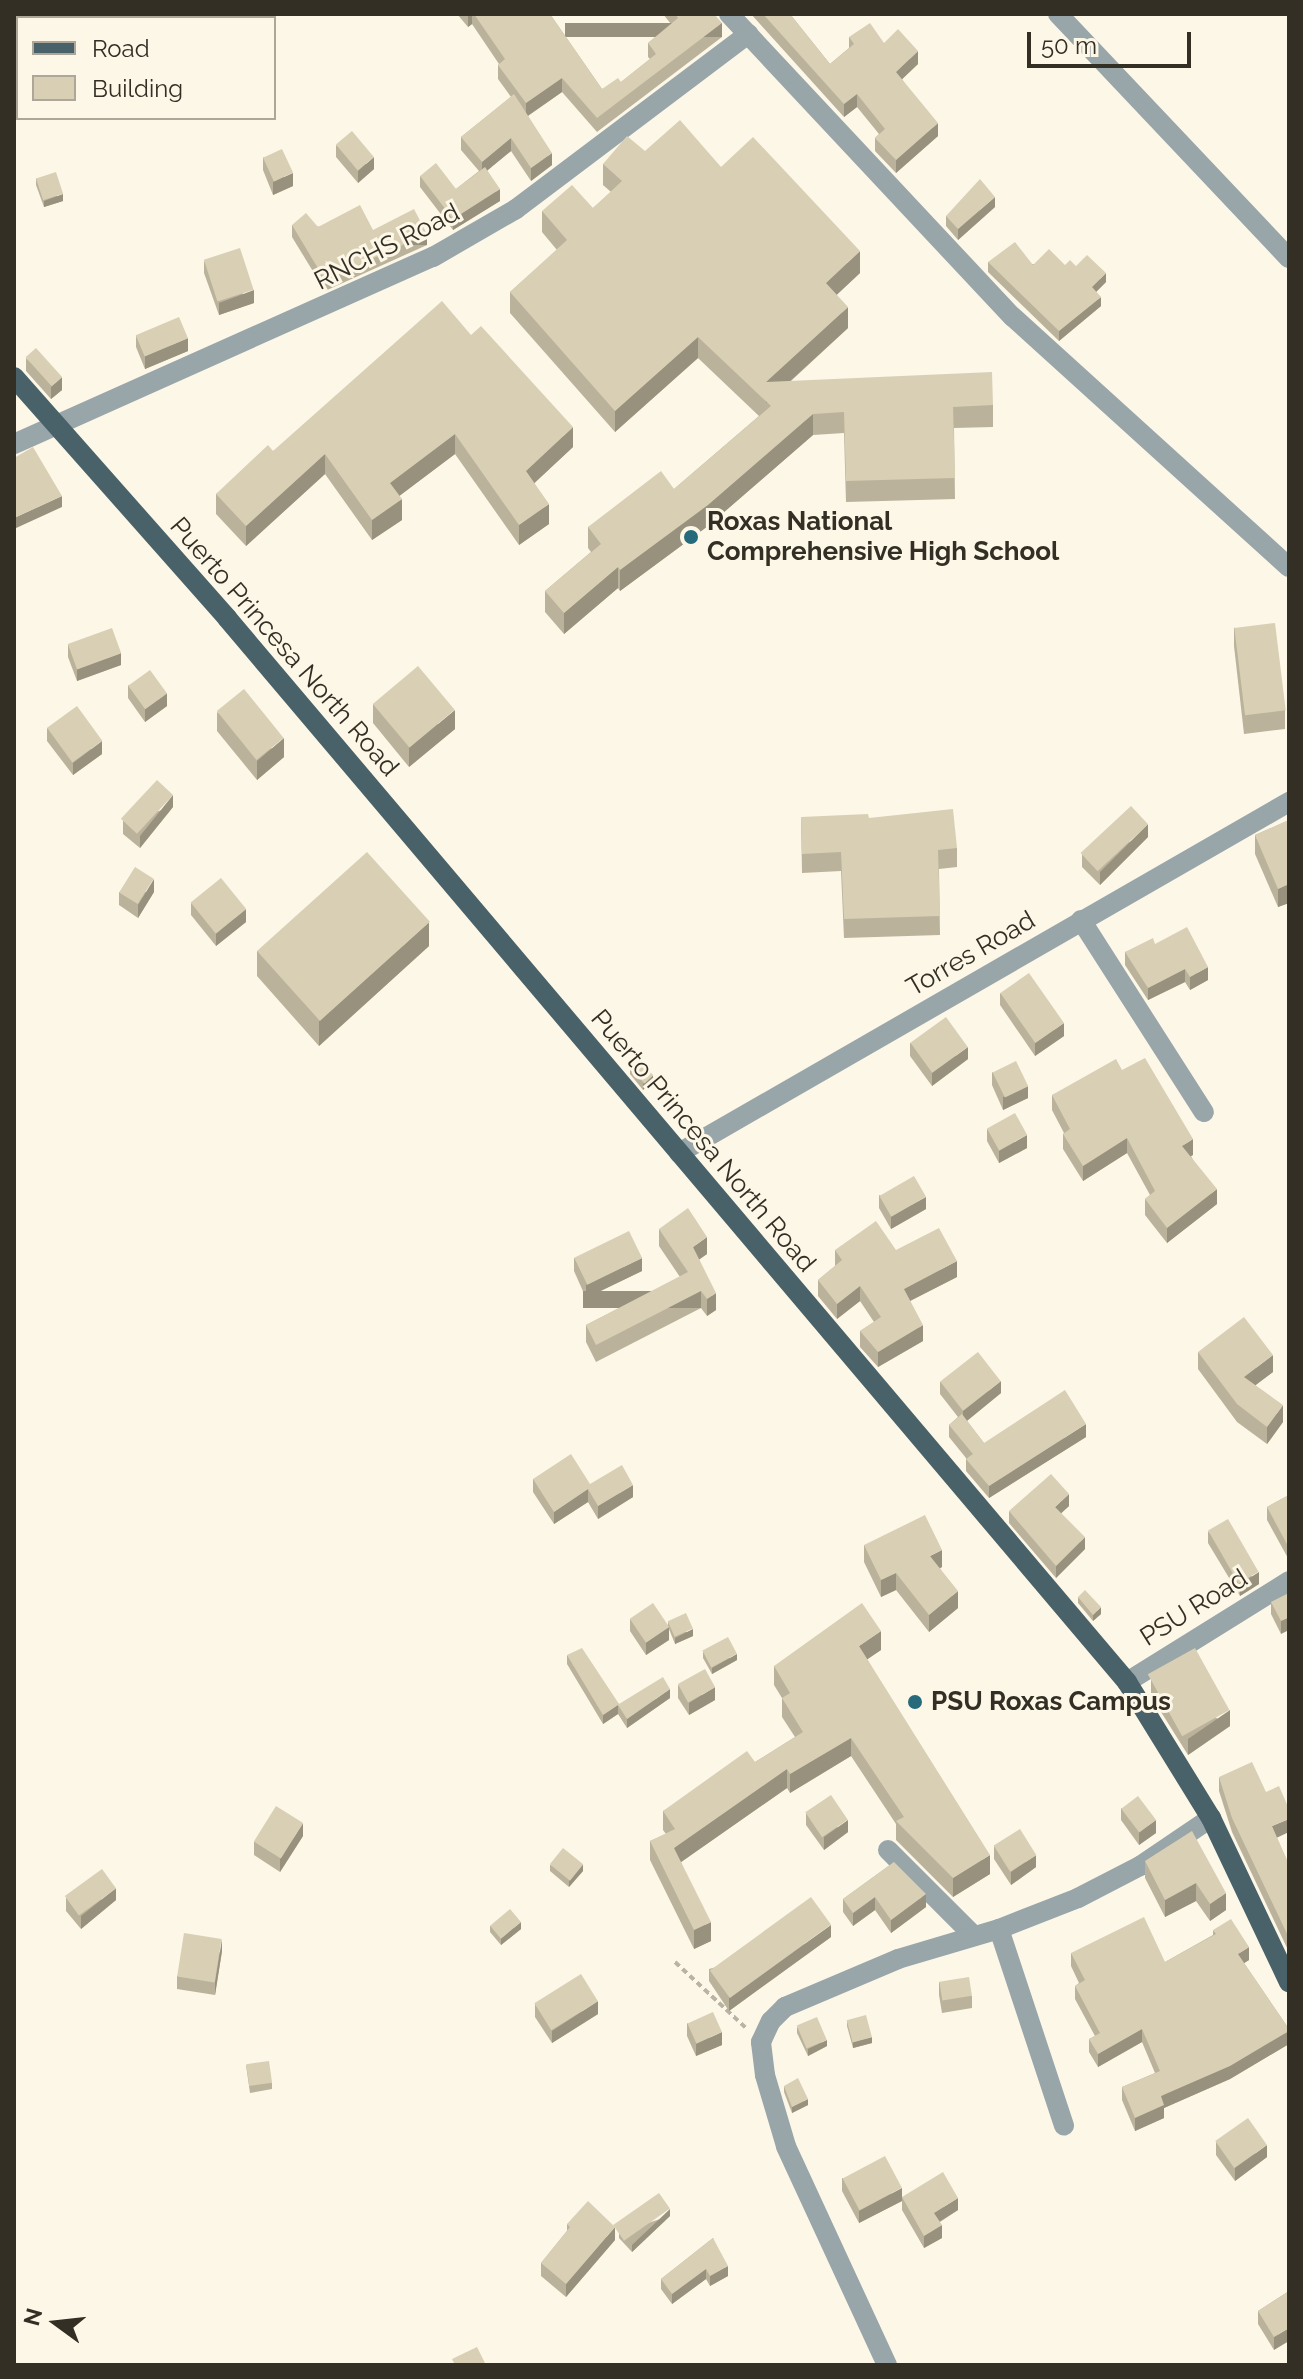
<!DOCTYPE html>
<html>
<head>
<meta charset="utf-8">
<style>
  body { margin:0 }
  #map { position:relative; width:1303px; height:2379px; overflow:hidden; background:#fdf7e7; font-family:Raleway,sans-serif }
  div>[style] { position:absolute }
  .path>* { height:4px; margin-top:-2px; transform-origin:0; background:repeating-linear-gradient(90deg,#b9b3a5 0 6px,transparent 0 10px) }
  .minor>* { height:20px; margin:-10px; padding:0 10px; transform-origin:10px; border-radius:10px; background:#98a5a9 }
  .major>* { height:20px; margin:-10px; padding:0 10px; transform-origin:10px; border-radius:10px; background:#496269 }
  .wall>* { inset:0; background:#bbb29b }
  .shaded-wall>* { inset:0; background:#98917e; transform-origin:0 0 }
  .building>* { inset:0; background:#d9cfb4; transform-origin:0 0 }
  .dots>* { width:22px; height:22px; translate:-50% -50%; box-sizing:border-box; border:4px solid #fdf7e7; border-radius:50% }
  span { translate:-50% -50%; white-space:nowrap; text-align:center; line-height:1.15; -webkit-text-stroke:6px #fdf7e7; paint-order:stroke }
  .street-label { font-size:26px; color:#332f25 }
  .poi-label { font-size:26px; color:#332f25; font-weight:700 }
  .left { translate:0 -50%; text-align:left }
  .frame { position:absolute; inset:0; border:16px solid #332f25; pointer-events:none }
  .legend { position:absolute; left:16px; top:16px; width:260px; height:104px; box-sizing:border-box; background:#fdf7e7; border:2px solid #aca799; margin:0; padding:10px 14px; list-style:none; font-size:24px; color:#332f25 }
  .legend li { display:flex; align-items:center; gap:16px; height:40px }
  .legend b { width:40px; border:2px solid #aca799 }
  .north { position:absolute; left:16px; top:2283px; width:80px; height:80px; -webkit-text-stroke:6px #fdf7e7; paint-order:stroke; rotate:285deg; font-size:22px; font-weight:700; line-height:32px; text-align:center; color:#332f25 }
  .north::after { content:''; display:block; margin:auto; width:28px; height:36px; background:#332f25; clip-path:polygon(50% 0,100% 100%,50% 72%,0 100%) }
  .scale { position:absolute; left:1027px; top:32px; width:164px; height:36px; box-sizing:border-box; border:4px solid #332f25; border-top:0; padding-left:10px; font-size:24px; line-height:28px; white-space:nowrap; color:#332f25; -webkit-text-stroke:6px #fdf7e7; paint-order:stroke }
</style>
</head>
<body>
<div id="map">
  <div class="path">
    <i style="left:675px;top:1962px;width:96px;rotate:42.9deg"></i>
  </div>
  <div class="minor">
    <i style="left:729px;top:14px;width:415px;rotate:46.9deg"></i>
    <i style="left:1013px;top:317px;width:372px;rotate:42.2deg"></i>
    <i style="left:1058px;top:14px;width:336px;rotate:46.6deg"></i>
    <i style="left:14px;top:444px;width:459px;rotate:-24.1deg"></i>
    <i style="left:433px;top:257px;width:96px;rotate:-30deg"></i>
    <i style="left:516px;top:209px;width:291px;rotate:-37deg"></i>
    <i style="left:1081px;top:920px;width:228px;rotate:57.4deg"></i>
    <i style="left:679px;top:1153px;width:704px;rotate:-29.92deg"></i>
    <i style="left:1127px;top:1682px;width:191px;rotate:-31.9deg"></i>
    <i style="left:888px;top:1850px;width:120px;rotate:45deg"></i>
    <i style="left:999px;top:1929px;width:207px;rotate:71.7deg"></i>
    <i style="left:887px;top:2365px;width:241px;rotate:-114.8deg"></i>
    <i style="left:786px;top:2146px;width:74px;rotate:-106.5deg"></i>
    <i style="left:765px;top:2075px;width:33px;rotate:-97deg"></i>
    <i style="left:761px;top:2042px;width:23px;rotate:-65deg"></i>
    <i style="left:771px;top:2021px;width:20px;rotate:-45deg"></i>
    <i style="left:785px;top:2007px;width:123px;rotate:-23deg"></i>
    <i style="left:898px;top:1959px;width:105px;rotate:-16.5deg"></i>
    <i style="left:999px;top:1929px;width:85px;rotate:-21.4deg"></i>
    <i style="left:1078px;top:1898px;width:70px;rotate:-27.3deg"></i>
    <i style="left:1140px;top:1866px;width:86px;rotate:-34.1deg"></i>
  </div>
  <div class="major">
    <i style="left:14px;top:377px;width:322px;rotate:48.5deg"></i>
    <i style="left:227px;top:618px;width:1394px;rotate:49.77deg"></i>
    <i style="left:1127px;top:1682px;width:160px;rotate:58.3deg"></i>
    <i style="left:1211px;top:1818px;width:182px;rotate:64.6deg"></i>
  </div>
  <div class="wall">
    <i style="clip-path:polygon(457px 14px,550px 14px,602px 89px,621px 82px,650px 59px,648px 57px,648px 43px,671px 24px,663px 14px,714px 14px,722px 37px,597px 132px,562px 92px,528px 116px,552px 165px,531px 181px,511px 151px,487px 170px,500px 201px,453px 230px,420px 187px,420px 176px,456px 189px,479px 171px,461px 150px,461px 137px,511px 97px,498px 79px,498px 65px,499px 64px,472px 24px,468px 27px)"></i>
    <i style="clip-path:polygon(751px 14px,790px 14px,830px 64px,849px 48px,849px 37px,884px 43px,918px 64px,902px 79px,938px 136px,896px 173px,875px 151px,875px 138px,879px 134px,857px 107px,844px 117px)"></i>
    <i style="clip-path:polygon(336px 145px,374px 169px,358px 183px,336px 157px)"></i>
    <i style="clip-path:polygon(645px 151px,721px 167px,860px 273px,836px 295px,848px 328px,791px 381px,993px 405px,993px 427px,954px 428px,955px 499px,846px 502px,844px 433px,813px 435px,708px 526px,620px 591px,618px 588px,564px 634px,545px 612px,545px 591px,591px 552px,588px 548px,588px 527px,674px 489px,759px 416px,698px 358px,615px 432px,510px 313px,510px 292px,557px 250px,542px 232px,542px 211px,593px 208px,611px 192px,603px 185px,603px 164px)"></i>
    <i style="clip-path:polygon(263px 157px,293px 186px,273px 195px,263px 170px)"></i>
    <i style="clip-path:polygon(36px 178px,63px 201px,44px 207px,36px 185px)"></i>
    <i style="clip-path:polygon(995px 207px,958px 240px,946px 226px,946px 216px)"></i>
    <i style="clip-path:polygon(292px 225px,373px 230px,427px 245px,325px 291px,292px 237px)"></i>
    <i style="clip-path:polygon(204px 261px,254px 303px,219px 315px,204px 273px)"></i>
    <i style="clip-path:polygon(988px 262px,1076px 266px,1106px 282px,1096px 292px,1101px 306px,1059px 341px,988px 272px)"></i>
    <i style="clip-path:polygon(136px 335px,188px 351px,145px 369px,136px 347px)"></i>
    <i style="clip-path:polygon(471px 335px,573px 447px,534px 483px,549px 524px,519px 545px,455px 454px,399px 496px,402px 520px,372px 540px,325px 474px,246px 546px,216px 514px,216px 494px,273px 451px)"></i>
    <i style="clip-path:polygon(26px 358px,62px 390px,51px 399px,26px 371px)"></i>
    <i style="clip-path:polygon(1234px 627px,1285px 710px,1285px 729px,1244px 734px,1234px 646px)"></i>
    <i style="clip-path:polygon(68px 644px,121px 665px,77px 681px,68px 657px)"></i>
    <i style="clip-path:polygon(128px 685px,167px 706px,145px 722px,128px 698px)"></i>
    <i style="clip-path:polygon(373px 704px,455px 729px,409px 767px,373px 723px)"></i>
    <i style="clip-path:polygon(217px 712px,284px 757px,257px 780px,217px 731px)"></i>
    <i style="clip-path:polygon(47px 728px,102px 754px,73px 775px,47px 741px)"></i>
    <i style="clip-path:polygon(173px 807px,140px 848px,123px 834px,123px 821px)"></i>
    <i style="clip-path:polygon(801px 817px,869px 818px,957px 848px,957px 867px,939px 869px,940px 935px,844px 938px,841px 871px,802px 873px)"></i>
    <i style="clip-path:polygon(1289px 820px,1289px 903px,1278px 907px,1255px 854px,1255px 835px)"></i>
    <i style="clip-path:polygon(1148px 837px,1100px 885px,1082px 867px,1082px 854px)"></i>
    <i style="clip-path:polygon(119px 892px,154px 892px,138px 918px,119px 905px)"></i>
    <i style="clip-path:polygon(191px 903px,246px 922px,216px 946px,191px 915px)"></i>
    <i style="clip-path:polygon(1155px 944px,1208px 980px,1190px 990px,1185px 982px,1148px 1000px,1125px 965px,1125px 952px)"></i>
    <i style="clip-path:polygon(429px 946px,319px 1046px,257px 976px,257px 951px)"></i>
    <i style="clip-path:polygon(1000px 993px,1064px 1036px,1035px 1056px,1000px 1005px)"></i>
    <i style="clip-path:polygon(910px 1043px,968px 1059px,932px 1086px,910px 1056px)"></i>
    <i style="clip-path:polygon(630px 1068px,653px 1081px,643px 1090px,630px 1074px)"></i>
    <i style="clip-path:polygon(1122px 1070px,1193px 1155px,1191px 1156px,1217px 1204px,1167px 1243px,1145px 1215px,1145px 1199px,1150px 1195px,1127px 1153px,1083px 1181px,1063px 1149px,1063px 1134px,1064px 1133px,1052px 1110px,1052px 1095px)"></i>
    <i style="clip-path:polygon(992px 1072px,1028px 1098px,1003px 1110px,992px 1085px)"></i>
    <i style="clip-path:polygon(987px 1129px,1027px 1148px,999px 1163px,987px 1141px)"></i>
    <i style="clip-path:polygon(879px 1195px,926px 1209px,891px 1229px,879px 1208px)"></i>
    <i style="clip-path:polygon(659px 1229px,707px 1254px,699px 1259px,716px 1310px,707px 1316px,701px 1308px,596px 1362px,586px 1342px,586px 1325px,680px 1277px,659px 1246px)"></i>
    <i style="clip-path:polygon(835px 1250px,896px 1250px,957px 1277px,910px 1301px,923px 1341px,878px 1367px,860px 1347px,860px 1331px,874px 1322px,860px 1301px,837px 1319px,818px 1296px,818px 1280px,835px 1266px)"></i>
    <i style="clip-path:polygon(574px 1258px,642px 1271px,586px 1298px,574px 1271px)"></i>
    <i style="clip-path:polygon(1198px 1352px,1273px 1372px,1255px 1385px,1283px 1422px,1267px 1444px,1237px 1422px,1198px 1369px)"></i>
    <i style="clip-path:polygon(940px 1382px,1001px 1393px,967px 1421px,984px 1443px,1086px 1437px,989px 1498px,966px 1471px,966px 1458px,949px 1437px,949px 1425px,958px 1417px,940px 1394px)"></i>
    <i style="clip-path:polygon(533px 1479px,590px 1484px,633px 1497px,598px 1519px,588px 1502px,554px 1524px,533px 1492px)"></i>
    <i style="clip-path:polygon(1289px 1495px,1289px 1560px,1267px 1520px,1267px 1507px)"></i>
    <i style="clip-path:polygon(1069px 1506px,1061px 1513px,1085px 1549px,1056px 1578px,1009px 1523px,1009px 1511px)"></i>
    <i style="clip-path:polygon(1208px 1531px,1259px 1584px,1240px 1596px,1208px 1543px)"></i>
    <i style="clip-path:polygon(864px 1545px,942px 1567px,940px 1568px,958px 1608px,929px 1632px,896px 1590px,881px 1597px,864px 1562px)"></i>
    <i style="clip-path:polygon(1289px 1593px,1281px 1634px,1271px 1614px,1271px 1602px)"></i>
    <i style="clip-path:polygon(1078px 1597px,1101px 1614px,1093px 1621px,1078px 1603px)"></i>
    <i style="clip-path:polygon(630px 1619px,668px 1626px,668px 1621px,693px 1636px,675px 1644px,669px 1629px,669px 1640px,646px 1655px,630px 1631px)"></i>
    <i style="clip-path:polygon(881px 1650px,867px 1659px,990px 1874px,953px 1897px,896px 1840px,896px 1824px,851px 1756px,790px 1793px,787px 1788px,681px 1862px,711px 1941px,694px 1949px,650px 1860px,650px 1841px,666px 1834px,663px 1830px,663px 1811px,755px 1762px,795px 1737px,782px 1717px,782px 1698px,774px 1685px,774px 1666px)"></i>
    <i style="clip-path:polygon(703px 1652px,737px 1660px,712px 1674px,703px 1658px)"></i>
    <i style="clip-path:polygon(567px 1655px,619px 1704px,670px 1698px,627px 1728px,618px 1714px,603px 1724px,567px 1664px)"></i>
    <i style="clip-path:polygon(1151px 1679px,1230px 1726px,1188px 1755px,1151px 1696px)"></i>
    <i style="clip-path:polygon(678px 1685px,715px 1700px,689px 1715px,678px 1698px)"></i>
    <i style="clip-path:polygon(1219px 1777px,1277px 1838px,1289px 1865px,1289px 1952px,1232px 1832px,1219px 1791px)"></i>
    <i style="clip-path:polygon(1121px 1808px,1156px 1833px,1139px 1845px,1121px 1820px)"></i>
    <i style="clip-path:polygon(806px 1813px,848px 1832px,824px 1850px,806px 1825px)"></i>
    <i style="clip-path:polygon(1192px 1831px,1226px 1910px,1210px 1921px,1196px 1901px,1165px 1917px,1145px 1878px,1145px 1861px)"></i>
    <i style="clip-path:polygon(303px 1836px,280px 1872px,254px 1855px,254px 1842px)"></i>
    <i style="clip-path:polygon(994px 1846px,1036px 1867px,1011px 1885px,994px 1859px)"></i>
    <i style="clip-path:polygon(894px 1862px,926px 1907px,891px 1933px,875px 1910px,853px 1926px,843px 1912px,843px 1899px)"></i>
    <i style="clip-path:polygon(550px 1865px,583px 1871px,569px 1887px,550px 1871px)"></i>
    <i style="clip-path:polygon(66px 1898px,116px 1900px,81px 1929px,66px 1911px)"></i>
    <i style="clip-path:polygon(490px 1926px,521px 1929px,501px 1945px,490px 1932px)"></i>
    <i style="clip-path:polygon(1213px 1930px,1249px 1960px,1244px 1963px,1289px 2029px,1289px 2044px,1230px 2079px,1164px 2108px,1164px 2118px,1135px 2131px,1122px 2100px,1122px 2087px,1155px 2073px,1142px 2042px,1098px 2067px,1089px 2052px,1089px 2039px,1095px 2036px,1075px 1999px,1075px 1986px,1079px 1983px,1071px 1966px,1071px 1953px,1165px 1962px,1213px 1935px)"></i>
    <i style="clip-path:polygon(831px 1937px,729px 2011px,709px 1981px,709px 1969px)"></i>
    <i style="clip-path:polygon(222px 1951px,215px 1995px,177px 1989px,177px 1976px)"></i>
    <i style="clip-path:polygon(939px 1982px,972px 1996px,972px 2008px,942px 2013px,939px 1995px)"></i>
    <i style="clip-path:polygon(535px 2004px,598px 2014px,552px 2043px,535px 2017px)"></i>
    <i style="clip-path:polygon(847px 2020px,872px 2043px,853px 2048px,847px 2026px)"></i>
    <i style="clip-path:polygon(687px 2023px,722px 2045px,696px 2056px,687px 2036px)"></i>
    <i style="clip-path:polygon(797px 2027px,827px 2046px,808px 2056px,797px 2033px)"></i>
    <i style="clip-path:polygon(246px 2065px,272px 2083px,272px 2089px,250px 2093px)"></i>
    <i style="clip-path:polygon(784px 2086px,808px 2105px,792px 2113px,784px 2092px)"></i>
    <i style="clip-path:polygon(1216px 2142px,1267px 2157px,1235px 2181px,1216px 2155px)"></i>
    <i style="clip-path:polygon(842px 2178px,902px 2197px,958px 2210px,940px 2222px,942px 2238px,924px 2248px,902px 2210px,902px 2201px,859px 2223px,842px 2191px)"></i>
    <i style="clip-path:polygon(670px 2216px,632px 2252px,619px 2238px,619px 2232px)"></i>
    <i style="clip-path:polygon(567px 2224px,615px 2240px,566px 2297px,541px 2276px,541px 2263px,567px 2231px)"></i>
    <i style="clip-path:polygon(713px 2238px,728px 2276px,710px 2286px,706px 2279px,672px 2304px,661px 2289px,661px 2279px)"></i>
    <i style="clip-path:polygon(1289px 2291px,1274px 2350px,1258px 2324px,1258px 2311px)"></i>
  </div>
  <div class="shaded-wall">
    <i style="clip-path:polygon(468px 14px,472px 14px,472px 24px,468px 27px)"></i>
    <i style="left:722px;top:23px;width:14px;height:157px;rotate:90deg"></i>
    <i style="clip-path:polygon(918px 51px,918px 64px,896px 85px,896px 72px)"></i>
    <i style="clip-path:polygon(562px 78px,562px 92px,526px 117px,526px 103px)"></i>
    <i style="clip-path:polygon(857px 94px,857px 107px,844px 117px,844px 104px)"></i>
    <i style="clip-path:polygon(938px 123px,938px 136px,896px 173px,896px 160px)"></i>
    <i style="clip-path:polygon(511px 138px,511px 151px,482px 175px,482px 162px)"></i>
    <i style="clip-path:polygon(552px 153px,552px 165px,531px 181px,531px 168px)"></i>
    <i style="clip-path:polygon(374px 157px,374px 169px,358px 183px,358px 171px)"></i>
    <i style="clip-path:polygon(293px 173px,293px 186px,273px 195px,273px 182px)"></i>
    <i style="clip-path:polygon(500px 189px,500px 201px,453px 230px,453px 219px)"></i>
    <i style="clip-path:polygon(63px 194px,63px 201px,44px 207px,44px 201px)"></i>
    <i style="clip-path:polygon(995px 197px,995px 207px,958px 240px,958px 229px)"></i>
    <i style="left:427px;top:234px;width:11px;height:112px;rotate:90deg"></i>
    <i style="clip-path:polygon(860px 251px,860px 273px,826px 305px,826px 283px)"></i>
    <i style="clip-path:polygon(1106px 273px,1106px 282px,1092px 296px,1092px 287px)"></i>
    <i style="clip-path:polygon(254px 290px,254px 303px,219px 315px,219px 303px)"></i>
    <i style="clip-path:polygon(1101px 297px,1101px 306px,1059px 341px,1059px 331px)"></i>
    <i style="clip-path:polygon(848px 307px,848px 328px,766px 403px,766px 382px)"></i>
    <i style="clip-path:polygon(698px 337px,698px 358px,615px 432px,615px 411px)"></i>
    <i style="clip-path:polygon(188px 338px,188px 351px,145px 369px,145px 356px)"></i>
    <i style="clip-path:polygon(62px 377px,62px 390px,51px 399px,51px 387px)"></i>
    <i style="clip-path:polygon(813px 414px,813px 435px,708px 526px,620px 591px,620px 570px)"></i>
    <i style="clip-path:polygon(573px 427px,573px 447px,526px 491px,526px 471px)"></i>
    <i style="clip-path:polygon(455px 434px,455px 454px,390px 503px,390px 483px)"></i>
    <i style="clip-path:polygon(325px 454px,325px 474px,246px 546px,246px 526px)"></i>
    <i style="clip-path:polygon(62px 496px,62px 507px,14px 529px,14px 518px)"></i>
    <i style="clip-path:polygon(402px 499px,402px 520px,372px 540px,372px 520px)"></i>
    <i style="clip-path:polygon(549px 504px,549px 524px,519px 545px,519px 525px)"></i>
    <i style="clip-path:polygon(618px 567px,618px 588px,564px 634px,564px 613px)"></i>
    <i style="clip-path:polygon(121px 653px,121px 665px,77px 681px,77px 669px)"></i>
    <i style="clip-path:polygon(167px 693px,167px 706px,145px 722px,145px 709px)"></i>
    <i style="clip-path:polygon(455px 710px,455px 729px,409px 767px,409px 748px)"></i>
    <i style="clip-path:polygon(284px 738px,284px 757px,257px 780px,257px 761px)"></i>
    <i style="clip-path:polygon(102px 741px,102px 754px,73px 775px,73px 763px)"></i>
    <i style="clip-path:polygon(173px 795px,173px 807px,140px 848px,140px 836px)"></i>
    <i style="clip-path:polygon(1148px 824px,1148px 837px,1100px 885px,1100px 872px)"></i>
    <i style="clip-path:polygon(154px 879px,154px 892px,138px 918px,138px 905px)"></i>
    <i style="clip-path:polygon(1289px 884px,1289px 903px,1278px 907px,1278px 889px)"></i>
    <i style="clip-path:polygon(246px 909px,246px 922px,216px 946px,216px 933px)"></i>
    <i style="clip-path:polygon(429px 922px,429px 946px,319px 1046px,319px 1021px)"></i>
    <i style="clip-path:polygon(1208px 967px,1208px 980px,1190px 990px,1190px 977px)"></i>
    <i style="clip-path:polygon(1185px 969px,1185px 982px,1148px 1000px,1148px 988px)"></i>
    <i style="clip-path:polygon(1064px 1023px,1064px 1036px,1035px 1056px,1035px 1043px)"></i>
    <i style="clip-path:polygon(968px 1047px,968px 1059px,932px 1086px,932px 1073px)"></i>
    <i style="clip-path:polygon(653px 1075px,653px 1081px,643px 1090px,643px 1084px)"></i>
    <i style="clip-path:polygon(1028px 1086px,1028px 1098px,1003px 1110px,1003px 1097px)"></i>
    <i style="clip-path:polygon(1027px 1135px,1027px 1148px,999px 1163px,999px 1151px)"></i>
    <i style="clip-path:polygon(1127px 1138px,1127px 1153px,1083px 1181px,1083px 1166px)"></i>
    <i style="clip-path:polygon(1193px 1139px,1193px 1155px,1182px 1161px,1182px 1146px)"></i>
    <i style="clip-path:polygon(1217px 1189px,1217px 1204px,1167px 1243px,1167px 1228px)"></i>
    <i style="clip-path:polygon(926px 1197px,926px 1209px,891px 1229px,891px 1216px)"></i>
    <i style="clip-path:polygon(707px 1237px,707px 1254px,693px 1264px,693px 1247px)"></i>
    <i style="clip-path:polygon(642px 1258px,642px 1271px,586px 1298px,586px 1285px)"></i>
    <i style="clip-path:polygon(957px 1261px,957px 1277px,904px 1304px,904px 1289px)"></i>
    <i style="clip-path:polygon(860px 1286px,860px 1301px,837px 1319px,837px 1304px)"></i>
    <i style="left:701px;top:1291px;width:17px;height:118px;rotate:90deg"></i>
    <i style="clip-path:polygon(716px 1293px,716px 1310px,707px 1316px,707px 1299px)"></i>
    <i style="clip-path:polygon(923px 1325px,923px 1341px,878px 1367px,878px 1352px)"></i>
    <i style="clip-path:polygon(1273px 1355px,1273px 1372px,1244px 1394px,1244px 1377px)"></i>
    <i style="clip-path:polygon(1001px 1381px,1001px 1393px,963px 1424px,963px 1411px)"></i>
    <i style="clip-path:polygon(1283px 1405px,1283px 1422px,1267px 1444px,1267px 1427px)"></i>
    <i style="clip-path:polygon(1086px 1424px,1086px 1437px,989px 1498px,989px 1486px)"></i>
    <i style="clip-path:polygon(633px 1485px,633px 1497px,598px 1519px,598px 1506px)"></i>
    <i style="clip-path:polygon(588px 1489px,588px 1502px,554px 1524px,554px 1512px)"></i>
    <i style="clip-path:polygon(1069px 1494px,1069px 1506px,1055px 1519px,1055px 1507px)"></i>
    <i style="clip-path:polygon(1085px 1537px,1085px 1549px,1056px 1578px,1056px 1566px)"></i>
    <i style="clip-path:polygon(942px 1550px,942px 1567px,930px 1573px,930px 1556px)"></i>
    <i style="clip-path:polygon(1259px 1572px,1259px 1584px,1240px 1596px,1240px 1584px)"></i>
    <i style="clip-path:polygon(896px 1573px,896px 1590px,881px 1597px,881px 1580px)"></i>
    <i style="clip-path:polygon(958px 1591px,958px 1608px,929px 1632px,929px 1615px)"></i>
    <i style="clip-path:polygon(1101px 1607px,1101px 1614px,1093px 1621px,1093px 1615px)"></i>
    <i style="clip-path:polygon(1289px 1617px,1289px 1630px,1281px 1634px,1281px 1621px)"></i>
    <i style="clip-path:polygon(669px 1627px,669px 1640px,646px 1655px,646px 1642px)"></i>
    <i style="clip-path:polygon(693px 1629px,693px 1636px,675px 1644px,675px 1638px)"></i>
    <i style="clip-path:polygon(881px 1631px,881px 1650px,859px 1665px,859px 1646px)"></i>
    <i style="clip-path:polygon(737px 1654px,737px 1660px,712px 1674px,712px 1668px)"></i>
    <i style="clip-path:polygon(715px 1687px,715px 1700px,689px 1715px,689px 1703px)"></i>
    <i style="clip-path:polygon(670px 1689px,670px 1698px,627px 1728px,627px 1719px)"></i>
    <i style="clip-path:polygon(618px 1705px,618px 1714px,603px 1724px,603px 1715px)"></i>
    <i style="clip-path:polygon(1230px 1710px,1230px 1726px,1188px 1755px,1188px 1739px)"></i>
    <i style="clip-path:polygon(851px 1738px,851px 1756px,790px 1793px,790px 1774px)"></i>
    <i style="clip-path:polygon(787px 1769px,787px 1788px,674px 1867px,674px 1848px)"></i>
    <i style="clip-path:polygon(1289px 1819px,1289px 1832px,1272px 1840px,1272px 1826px)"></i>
    <i style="clip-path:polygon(848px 1820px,848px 1832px,824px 1850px,824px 1837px)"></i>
    <i style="clip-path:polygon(1156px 1820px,1156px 1833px,1139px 1845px,1139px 1832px)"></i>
    <i style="clip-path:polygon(303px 1823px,303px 1836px,280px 1872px,280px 1859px)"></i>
    <i style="clip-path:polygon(990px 1855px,990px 1874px,953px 1897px,953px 1878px)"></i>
    <i style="clip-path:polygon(1036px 1855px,1036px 1867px,1011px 1885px,1011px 1872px)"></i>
    <i style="clip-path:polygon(583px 1864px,583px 1871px,569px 1887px,569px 1881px)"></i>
    <i style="clip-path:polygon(1196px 1883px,1196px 1901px,1165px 1917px,1165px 1900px)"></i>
    <i style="clip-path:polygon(116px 1888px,116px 1900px,81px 1929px,81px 1916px)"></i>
    <i style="clip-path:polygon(1226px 1893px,1226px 1910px,1210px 1921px,1210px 1904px)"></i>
    <i style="clip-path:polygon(926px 1894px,926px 1907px,891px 1933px,891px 1920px)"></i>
    <i style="clip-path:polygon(875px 1897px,875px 1910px,853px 1926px,853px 1913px)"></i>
    <i style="clip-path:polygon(521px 1922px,521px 1929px,501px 1945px,501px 1938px)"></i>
    <i style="clip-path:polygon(711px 1922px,711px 1941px,694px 1949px,694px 1930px)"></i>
    <i style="clip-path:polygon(831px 1925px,831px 1937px,729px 2011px,729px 1998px)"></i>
    <i style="clip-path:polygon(222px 1939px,222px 1951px,215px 1995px,215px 1982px)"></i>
    <i style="clip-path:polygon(1249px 1947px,1249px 1960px,1238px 1967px,1238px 1954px)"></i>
    <i style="clip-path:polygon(598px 2001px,598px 2014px,552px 2043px,552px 2031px)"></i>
    <i style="clip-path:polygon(1142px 2029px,1142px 2042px,1098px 2067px,1098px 2054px)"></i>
    <i style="clip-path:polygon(1289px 2031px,1289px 2044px,1230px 2079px,1164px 2108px,1164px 2118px,1135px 2131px,1135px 2118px,1161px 2096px)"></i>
    <i style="clip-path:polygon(722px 2032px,722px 2045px,696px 2056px,696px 2044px)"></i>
    <i style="clip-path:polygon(872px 2037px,872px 2043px,853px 2048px,853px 2042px)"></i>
    <i style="clip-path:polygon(827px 2040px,827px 2046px,808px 2056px,808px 2049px)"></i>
    <i style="clip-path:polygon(808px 2099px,808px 2105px,792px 2113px,792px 2107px)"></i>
    <i style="clip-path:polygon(1267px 2145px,1267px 2157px,1235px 2181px,1235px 2168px)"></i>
    <i style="clip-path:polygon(902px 2188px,902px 2201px,859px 2223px,859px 2211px)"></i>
    <i style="clip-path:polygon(958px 2198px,958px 2210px,934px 2225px,934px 2213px)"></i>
    <i style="clip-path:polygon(670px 2209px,670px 2216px,632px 2252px,632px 2245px)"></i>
    <i style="clip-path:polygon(942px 2225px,942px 2238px,924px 2248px,924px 2236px)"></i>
    <i style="clip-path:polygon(615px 2227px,615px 2240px,566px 2297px,566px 2284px)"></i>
    <i style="clip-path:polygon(728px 2266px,728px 2276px,710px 2286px,710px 2276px)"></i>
    <i style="clip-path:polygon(706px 2269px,706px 2279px,672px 2304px,672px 2294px)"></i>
    <i style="clip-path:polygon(1289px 2328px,1289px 2341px,1274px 2350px,1274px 2337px)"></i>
  </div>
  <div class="building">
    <i style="clip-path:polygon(474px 14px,550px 14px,602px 89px,618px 78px,621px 82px,656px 54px,648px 43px,678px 18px,675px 14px,714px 14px,722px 23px,597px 118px,562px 78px,526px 103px,498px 65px,505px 59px)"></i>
    <i style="clip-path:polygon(763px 14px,790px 14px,830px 64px,854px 44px,849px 37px,870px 23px,884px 43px,898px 29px,918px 51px,896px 72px,938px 123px,896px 160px,875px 138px,885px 129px,857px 94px,844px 104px)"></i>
    <i style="clip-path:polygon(514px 94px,552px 153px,531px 168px,511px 138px,482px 162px,461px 137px)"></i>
    <i style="clip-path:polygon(680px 120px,721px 167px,753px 137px,860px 251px,826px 283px,848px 307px,766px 382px,992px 372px,993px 405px,953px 407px,955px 478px,846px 481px,844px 412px,813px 414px,708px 505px,620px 570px,618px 567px,564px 613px,545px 591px,601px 544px,588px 527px,661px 471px,674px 489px,771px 406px,698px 337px,615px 411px,510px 292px,567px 240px,542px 211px,572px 185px,593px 208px,622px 181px,603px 164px,627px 136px,645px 151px)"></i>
    <i style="left:352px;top:131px;width:34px;height:21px;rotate:50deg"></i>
    <i style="left:282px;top:149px;width:26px;height:21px;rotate:65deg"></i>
    <i style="clip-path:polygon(436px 163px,456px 189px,485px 167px,500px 189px,453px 219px,420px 176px)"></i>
    <i style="left:56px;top:172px;width:23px;height:21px;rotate:72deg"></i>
    <i style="clip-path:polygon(980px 179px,995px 197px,958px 229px,946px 216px)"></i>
    <i style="clip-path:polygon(360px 205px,373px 230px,414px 209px,427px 234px,325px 280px,292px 225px,306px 213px,318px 227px)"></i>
    <i style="clip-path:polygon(1015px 242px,1033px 265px,1049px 249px,1065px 265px,1070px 260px,1076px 266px,1087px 255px,1106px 273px,1092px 287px,1101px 297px,1059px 331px,988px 262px)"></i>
    <i style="left:240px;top:248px;width:44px;height:38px;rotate:72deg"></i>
    <i style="clip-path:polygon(442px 301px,471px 335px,481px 326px,573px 427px,526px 471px,549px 504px,519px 525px,455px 434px,390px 483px,402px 499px,372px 520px,325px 454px,246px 526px,216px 494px,268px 445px,273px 451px)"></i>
    <i style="left:179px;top:317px;width:23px;height:47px;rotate:67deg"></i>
    <i style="left:36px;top:348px;width:39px;height:14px;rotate:48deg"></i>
    <i style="clip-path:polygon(33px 447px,62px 496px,14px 518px,14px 458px)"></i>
    <i style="left:1275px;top:623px;width:88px;height:41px;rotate:83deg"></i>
    <i style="left:112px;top:628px;width:27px;height:47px;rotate:70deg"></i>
    <i style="left:418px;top:666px;width:57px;height:59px;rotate:50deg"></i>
    <i style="left:150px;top:670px;width:29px;height:27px;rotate:54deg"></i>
    <i style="left:244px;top:689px;width:63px;height:35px;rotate:51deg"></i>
    <i style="left:77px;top:706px;width:43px;height:37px;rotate:54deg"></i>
    <i style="left:157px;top:780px;width:22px;height:53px;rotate:43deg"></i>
    <i style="left:1131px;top:806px;width:25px;height:69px;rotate:47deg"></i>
    <i style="clip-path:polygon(953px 809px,957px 848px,938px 850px,940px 916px,844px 919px,841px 852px,802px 854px,801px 817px,868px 814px,869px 818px)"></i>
    <i style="clip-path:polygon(1289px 820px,1289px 884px,1278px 889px,1255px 835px)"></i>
    <i style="left:367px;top:852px;width:94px;height:148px;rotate:48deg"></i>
    <i style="left:135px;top:867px;width:22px;height:30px;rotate:32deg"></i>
    <i style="left:221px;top:878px;width:40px;height:39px;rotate:51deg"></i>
    <i style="clip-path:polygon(1187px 927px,1208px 967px,1190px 977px,1185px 969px,1148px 988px,1125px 952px,1153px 938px,1155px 944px)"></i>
    <i style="left:1029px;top:973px;width:61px;height:35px;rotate:55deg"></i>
    <i style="left:946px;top:1017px;width:37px;height:44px;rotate:54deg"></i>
    <i style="clip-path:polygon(1145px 1058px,1193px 1139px,1182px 1146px,1217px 1189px,1167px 1228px,1145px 1199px,1155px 1191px,1127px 1138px,1083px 1166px,1063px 1134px,1070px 1129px,1052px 1095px,1116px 1059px,1122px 1070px)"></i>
    <i style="left:639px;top:1060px;width:21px;height:12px;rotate:47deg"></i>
    <i style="left:1016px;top:1061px;width:28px;height:26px;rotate:64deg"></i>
    <i style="left:1015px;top:1113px;width:25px;height:32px;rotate:61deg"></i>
    <i style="left:914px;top:1176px;width:24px;height:40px;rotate:60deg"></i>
    <i style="clip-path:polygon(688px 1208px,707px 1237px,693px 1247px,716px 1293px,707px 1299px,701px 1291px,596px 1345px,586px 1325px,688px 1272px,659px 1229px)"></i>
    <i style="clip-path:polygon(876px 1221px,896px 1250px,939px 1228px,957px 1261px,904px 1289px,923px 1325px,878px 1352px,860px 1331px,881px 1317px,860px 1286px,837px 1304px,818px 1280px,842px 1260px,835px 1250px)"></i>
    <i style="left:629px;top:1231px;width:30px;height:61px;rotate:64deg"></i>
    <i style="clip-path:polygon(1244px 1317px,1273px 1355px,1244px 1377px,1283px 1405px,1267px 1427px,1237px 1404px,1198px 1352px)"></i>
    <i style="left:978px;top:1352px;width:37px;height:48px;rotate:52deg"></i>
    <i style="clip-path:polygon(1065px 1390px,1086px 1424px,989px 1486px,966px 1459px,973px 1454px,949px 1425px,962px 1414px,984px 1443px)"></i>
    <i style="clip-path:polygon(571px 1454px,590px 1484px,622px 1465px,633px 1485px,598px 1506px,588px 1489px,554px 1512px,533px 1479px)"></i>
    <i style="clip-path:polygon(1051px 1474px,1069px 1494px,1055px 1507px,1085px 1537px,1056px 1566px,1009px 1511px)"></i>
    <i style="clip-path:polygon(1289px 1495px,1289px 1548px,1267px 1507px)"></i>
    <i style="clip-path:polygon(925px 1515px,942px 1550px,930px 1556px,958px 1591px,929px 1615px,896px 1573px,881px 1580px,864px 1545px)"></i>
    <i style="left:1228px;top:1519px;width:61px;height:23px;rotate:60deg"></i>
    <i style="clip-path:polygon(1085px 1590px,1101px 1607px,1093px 1615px,1078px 1597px)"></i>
    <i style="clip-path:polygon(1289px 1593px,1289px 1617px,1281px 1621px,1271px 1602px)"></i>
    <i style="left:653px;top:1603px;width:29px;height:28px;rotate:56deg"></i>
    <i style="clip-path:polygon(862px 1603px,881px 1631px,859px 1646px,990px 1855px,953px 1878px,896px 1821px,904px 1817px,851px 1738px,790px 1774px,787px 1769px,674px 1848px,711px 1922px,694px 1930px,650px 1841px,675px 1829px,663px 1811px,747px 1751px,755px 1762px,803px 1732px,782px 1698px,790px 1693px,774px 1666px)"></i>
    <i style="left:686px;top:1613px;width:17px;height:20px;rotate:66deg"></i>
    <i style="left:728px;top:1637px;width:19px;height:29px;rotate:62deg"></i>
    <i style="clip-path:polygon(582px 1648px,619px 1704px,663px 1677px,670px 1689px,627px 1719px,618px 1705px,603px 1715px,567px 1655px)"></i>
    <i style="left:1195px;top:1648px;width:71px;height:54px;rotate:61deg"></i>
    <i style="left:705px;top:1669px;width:21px;height:31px;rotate:61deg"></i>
    <i style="clip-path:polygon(1252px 1762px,1266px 1792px,1279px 1786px,1289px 1809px,1289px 1819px,1272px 1826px,1289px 1865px,1289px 1938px,1232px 1818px,1219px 1777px)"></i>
    <i style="left:831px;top:1795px;width:30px;height:31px;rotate:56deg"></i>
    <i style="left:1138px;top:1796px;width:30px;height:21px;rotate:53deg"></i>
    <i style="left:276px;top:1806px;width:32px;height:42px;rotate:32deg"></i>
    <i style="left:1020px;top:1829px;width:31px;height:31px;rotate:58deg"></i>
    <i style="clip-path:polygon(1192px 1831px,1226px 1893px,1210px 1904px,1196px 1883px,1165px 1900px,1145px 1861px)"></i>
    <i style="left:563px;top:1848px;width:26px;height:21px;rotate:39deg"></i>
    <i style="clip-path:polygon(894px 1862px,926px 1894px,891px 1920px,875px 1897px,853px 1913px,843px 1899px)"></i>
    <i style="left:102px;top:1869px;width:24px;height:46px;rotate:54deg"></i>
    <i style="left:811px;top:1897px;width:34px;height:125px;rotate:54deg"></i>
    <i style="left:510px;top:1909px;width:17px;height:26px;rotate:50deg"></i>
    <i style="clip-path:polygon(1144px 1917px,1165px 1962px,1216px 1934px,1213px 1930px,1231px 1919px,1249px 1947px,1238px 1954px,1289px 2029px,1289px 2031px,1230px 2066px,1161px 2096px,1164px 2105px,1135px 2118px,1122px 2087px,1160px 2071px,1142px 2029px,1098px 2054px,1089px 2039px,1100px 2033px,1075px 1986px,1085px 1980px,1071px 1953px)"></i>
    <i style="left:184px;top:1933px;width:38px;height:44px;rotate:9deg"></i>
    <i style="left:581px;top:1974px;width:32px;height:55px;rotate:58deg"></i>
    <i style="left:969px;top:1977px;width:19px;height:30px;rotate:81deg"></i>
    <i style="left:713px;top:2012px;width:22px;height:28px;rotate:66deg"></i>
    <i style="left:866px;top:2015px;width:23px;height:20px;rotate:75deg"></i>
    <i style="left:817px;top:2017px;width:25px;height:22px;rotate:67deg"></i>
    <i style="left:269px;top:2061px;width:22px;height:23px;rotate:82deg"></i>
    <i style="clip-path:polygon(798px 2078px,808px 2099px,792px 2107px,784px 2086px)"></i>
    <i style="left:1248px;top:2118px;width:33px;height:40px;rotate:55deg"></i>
    <i style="left:885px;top:2156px;width:36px;height:48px;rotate:62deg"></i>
    <i style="clip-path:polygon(943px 2172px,958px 2198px,934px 2213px,942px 2225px,924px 2236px,902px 2197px)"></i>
    <i style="left:659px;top:2193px;width:19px;height:56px;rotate:55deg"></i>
    <i style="clip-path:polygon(588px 2201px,615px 2227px,566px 2284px,541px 2263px,570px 2227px,567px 2224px)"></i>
    <i style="clip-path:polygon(713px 2238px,728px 2266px,710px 2276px,706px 2269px,672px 2294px,661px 2279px)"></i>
    <i style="clip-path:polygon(1289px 2291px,1289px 2328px,1274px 2337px,1258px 2311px)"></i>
    <i style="clip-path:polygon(477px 2347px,486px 2365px,455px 2365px,452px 2359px)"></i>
  </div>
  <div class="dots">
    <i style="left:691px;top:537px;background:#276a7c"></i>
    <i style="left:915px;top:1702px;background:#276a7c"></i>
  </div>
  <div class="street-label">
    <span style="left:387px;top:247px;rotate:-27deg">RNCHS Road</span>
    <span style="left:284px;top:647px;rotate:49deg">Puerto Princesa North Road</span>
    <span style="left:971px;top:954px;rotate:-30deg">Torres Road</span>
    <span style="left:703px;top:1141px;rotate:50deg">Puerto Princesa North Road</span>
    <span style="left:1194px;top:1608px;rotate:-32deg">PSU Road</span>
  </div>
  <div class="poi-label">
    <span class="left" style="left:707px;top:537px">Roxas National<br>Comprehensive High School</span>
    <span class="left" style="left:931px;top:1702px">PSU Roxas Campus</span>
  </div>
  <div class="frame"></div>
  <ul class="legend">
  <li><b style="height:10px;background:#496269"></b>Road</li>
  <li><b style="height:22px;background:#d9cfb4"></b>Building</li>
  </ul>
  <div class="north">N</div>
  <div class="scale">50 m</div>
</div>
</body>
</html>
